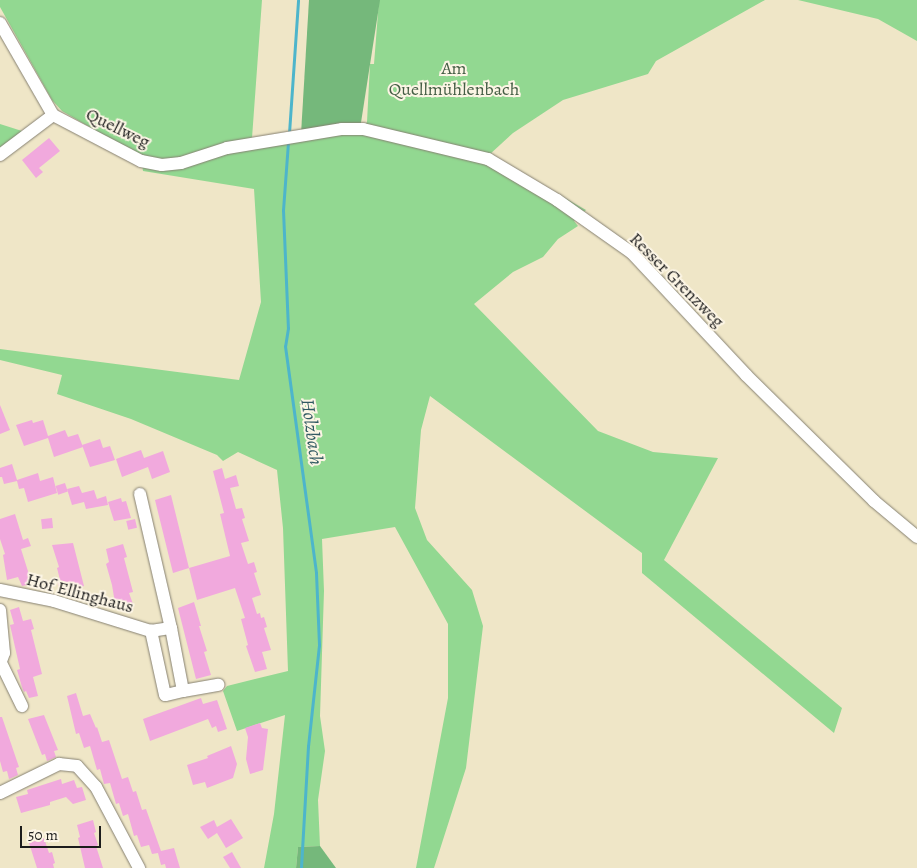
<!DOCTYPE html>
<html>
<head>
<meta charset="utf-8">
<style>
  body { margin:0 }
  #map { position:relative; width:917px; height:868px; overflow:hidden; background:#efe6c7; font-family:Alegreya,serif }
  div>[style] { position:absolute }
  .green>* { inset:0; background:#92d891 }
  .forest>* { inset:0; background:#75b87b }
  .stream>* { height:3px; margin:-1.5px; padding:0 1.5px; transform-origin:1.5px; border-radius:1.5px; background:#4db5cb }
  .building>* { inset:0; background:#f1a9dd; transform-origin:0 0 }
  .roads { filter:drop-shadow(0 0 1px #868172) drop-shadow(0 0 1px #868172) }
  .minor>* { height:12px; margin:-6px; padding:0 6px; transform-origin:6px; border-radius:6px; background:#fff }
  span { translate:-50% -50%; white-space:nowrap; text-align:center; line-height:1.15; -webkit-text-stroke:4px #fcf5e5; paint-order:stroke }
  .park-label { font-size:18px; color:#455e45 }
  .street-label { font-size:18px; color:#1c1c1c }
  .water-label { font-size:19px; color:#305962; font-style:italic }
  .scale { position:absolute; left:20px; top:826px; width:81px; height:22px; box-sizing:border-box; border:2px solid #1c1c1c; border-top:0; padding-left:6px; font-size:15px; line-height:18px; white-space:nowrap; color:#1c1c1c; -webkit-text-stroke:4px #fcf5e5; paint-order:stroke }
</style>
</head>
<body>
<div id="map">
  <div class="green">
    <i style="clip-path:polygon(0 0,262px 0,252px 138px,361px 131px,367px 122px,370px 64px,374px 64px,379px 0,765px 0,656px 61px,648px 74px,563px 100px,513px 133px,489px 155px,586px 210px,574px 221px,578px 226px,558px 239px,543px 257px,513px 272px,474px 304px,598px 431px,653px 452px,718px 458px,664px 560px,842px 708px,834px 733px,642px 573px,642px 553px,430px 396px,421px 430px,415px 508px,427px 540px,472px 590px,483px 626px,466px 768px,434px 868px,416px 868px,448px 698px,448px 624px,395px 527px,322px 539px,324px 591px,320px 716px,325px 751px,318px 800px,320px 846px,298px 847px,296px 868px,264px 868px,274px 814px,285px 715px,237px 731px,223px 691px,227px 686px,288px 671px,283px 528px,277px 470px,238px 452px,223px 461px,217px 455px,131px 419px,57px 394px,62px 375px,0 360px,0 349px,239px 380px,261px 302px,254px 189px,143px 171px,141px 157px,62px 111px,52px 100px,0 7px)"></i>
    <i style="clip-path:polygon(798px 0,917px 0,917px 41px,878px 19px)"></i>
    <i style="clip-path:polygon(0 124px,22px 131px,22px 136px,0 153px)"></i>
  </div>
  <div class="forest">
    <i style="clip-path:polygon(309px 0,380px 0,360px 129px,301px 134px)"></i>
    <i style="clip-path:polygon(320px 846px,336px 868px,296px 868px,298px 847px)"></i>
  </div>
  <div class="stream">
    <i style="left:289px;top:133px;width:133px;rotate:-86.1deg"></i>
    <i style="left:288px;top:142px;width:68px;rotate:94.2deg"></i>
    <i style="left:283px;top:210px;width:118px;rotate:87.6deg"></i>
    <i style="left:288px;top:328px;width:18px;rotate:99deg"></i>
    <i style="left:285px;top:346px;width:229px;rotate:82.2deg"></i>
    <i style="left:316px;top:573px;width:72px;rotate:87.6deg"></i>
    <i style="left:319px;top:645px;width:102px;rotate:96.2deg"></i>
    <i style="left:308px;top:746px;width:122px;rotate:93.3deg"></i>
  </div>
  <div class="building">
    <i style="clip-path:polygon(49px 138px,60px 151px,39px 168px,43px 172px,36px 178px,22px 160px)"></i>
    <i style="clip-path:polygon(0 405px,10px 430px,0 434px)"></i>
    <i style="clip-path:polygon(32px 420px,33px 423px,43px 420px,48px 436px,65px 430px,68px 437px,78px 434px,83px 447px,54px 457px,48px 438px,24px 446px,16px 425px)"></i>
    <i style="clip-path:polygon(100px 439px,103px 448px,110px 446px,115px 460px,90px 467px,82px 445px)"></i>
    <i style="clip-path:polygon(141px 450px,144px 458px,163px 451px,170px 472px,152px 479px,148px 467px,122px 477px,116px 459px)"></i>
    <i style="clip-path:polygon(12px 464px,17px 480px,38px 473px,40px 481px,53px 477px,57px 493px,28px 502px,24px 488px,19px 489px,17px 481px,4px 484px,2px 477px,0 477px,0 468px)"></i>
    <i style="clip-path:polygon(222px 468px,225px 479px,236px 475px,239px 486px,230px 488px,236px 509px,242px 508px,245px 518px,242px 519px,249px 541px,241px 543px,248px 564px,254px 562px,257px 572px,254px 573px,261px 595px,252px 598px,257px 614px,260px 613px,261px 618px,264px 617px,267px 627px,264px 628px,271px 650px,262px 652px,267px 669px,255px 672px,246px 646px,248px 645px,241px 619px,245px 618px,235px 588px,197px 600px,189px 568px,173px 573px,155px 500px,171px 495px,189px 568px,230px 556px,220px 514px,224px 513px,213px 471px)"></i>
    <i style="left:65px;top:483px;width:9px;height:10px;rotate:72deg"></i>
    <i style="clip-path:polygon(79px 486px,82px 493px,94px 490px,97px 499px,106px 496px,108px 505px,86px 509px,84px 502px,72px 505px,67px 489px)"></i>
    <i style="clip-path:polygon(121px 498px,122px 502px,126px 501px,131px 518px,114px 521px,108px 502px)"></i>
    <i style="clip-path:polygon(15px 514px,23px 540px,28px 538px,31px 546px,21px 549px,32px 584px,22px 586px,18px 577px,7px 580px,3px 555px,5px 554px,0 539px,0 519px)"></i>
    <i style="left:52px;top:518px;width:10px;height:11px;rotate:84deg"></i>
    <i style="left:135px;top:519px;width:9px;height:9px;rotate:77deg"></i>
    <i style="clip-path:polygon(73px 543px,84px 586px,78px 588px,80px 597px,75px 599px,72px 598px,70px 591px,61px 593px,57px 581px,60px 580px,57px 568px,59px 567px,52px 545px)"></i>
    <i style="clip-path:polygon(123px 544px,127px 557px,124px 558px,133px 592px,129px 593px,133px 604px,116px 609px,112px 585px,106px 564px,109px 562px,106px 549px)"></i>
    <i style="clip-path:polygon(194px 602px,201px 626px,199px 626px,207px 651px,204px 652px,211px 675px,196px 679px,178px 608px)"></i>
    <i style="clip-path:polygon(19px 607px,23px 621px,31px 619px,34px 629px,31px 630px,42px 674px,33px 677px,38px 696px,29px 698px,26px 691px,24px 692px,22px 687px,17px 670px,20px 669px,10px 625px,14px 624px,10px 610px)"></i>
    <i style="clip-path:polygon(76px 693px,83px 716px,90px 714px,96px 728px,97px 727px,102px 742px,109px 740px,122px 779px,128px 777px,133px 792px,136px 791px,142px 810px,146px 809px,161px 851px,174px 848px,180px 868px,166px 868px,165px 864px,161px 865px,158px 853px,152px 854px,149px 845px,141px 847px,137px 835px,134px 836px,128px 814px,123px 816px,119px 803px,116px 804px,110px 783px,104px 784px,100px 769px,97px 770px,90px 746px,84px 748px,79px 733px,76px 734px,67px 696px)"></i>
    <i style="clip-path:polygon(201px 698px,203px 704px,217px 700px,227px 729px,218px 732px,216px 726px,212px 728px,208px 719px,150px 741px,143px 719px)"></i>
    <i style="clip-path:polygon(44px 715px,58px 750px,54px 751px,56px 757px,47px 761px,45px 754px,42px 755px,28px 719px)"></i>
    <i style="clip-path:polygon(0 717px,2px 717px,19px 767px,16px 768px,18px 775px,9px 779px,7px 771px,3px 772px,0 761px)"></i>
    <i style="clip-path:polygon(260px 723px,262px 728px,268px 729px,263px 770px,250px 774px,246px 759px,248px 737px,245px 728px)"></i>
    <i style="clip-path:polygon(231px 746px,237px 764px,233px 778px,207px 788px,205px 782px,193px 785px,187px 765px,208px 758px,207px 756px)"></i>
    <i style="clip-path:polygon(61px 779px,62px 784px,74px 780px,77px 788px,82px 787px,86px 800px,73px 804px,66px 797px,50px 802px,50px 805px,21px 813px,16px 797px,28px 794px,27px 790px)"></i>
    <i style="clip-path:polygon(231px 819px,243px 838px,226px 848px,217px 833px,208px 839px,200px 827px,214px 820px,217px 827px)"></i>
    <i style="clip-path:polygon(93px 820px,96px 832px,94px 833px,98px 845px,96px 846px,103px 868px,85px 868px,78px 838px,80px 837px,77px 825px)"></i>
    <i style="clip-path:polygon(44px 838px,49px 853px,52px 852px,55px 863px,53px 864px,54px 868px,37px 868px,29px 843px)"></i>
    <i style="clip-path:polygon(232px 852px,241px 868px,230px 868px,223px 857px)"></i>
  </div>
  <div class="roads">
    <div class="minor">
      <i style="left:0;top:23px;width:106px;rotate:60.1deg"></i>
      <i style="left:53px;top:115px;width:99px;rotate:27.6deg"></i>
      <i style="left:141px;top:161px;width:21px;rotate:11deg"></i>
      <i style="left:162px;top:165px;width:19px;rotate:-6deg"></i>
      <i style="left:181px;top:163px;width:48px;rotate:-18.1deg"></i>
      <i style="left:227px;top:148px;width:117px;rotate:-9.4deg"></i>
      <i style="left:342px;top:129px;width:21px"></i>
      <i style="left:363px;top:129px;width:129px;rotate:13.5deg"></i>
      <i style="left:488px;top:159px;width:80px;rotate:30.7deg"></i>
      <i style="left:557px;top:200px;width:92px;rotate:35.2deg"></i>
      <i style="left:632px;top:253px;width:167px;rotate:46.9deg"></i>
      <i style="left:746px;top:375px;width:180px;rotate:44.5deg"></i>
      <i style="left:874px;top:501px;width:56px;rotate:39.9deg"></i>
      <i style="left:0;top:155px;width:66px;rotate:-37deg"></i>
      <i style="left:140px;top:494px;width:138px;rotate:77deg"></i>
      <i style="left:0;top:590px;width:55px;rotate:11.5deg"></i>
      <i style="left:54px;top:601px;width:102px;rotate:17.2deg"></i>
      <i style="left:151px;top:631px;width:20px;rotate:-9deg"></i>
      <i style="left:171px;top:628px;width:64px;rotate:79.2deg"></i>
      <i style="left:183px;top:691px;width:18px;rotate:167deg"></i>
      <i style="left:165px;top:695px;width:66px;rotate:-102.3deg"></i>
      <i style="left:0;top:610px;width:43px;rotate:84.7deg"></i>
      <i style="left:4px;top:653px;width:12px;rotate:110deg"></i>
      <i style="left:1px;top:663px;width:48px;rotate:64deg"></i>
      <i style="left:183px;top:691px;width:36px;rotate:-10deg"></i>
      <i style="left:0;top:793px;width:66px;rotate:-26.2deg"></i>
      <i style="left:59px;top:764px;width:18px;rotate:6deg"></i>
      <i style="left:77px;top:766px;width:28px;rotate:48deg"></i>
      <i style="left:96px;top:787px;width:92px;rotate:62deg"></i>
    </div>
  </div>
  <div class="park-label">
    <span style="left:454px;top:79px">Am<br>Quellmühlenbach</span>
  </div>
  <div class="street-label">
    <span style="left:118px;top:128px;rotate:26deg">Quellweg</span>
    <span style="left:677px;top:280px;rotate:45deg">Resser Grenzweg</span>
    <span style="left:80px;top:593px;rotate:15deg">Hof Ellinghaus</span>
  </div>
  <div class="water-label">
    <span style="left:311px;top:432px;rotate:82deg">Holzbach</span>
  </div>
  <div class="scale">50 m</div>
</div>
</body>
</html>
